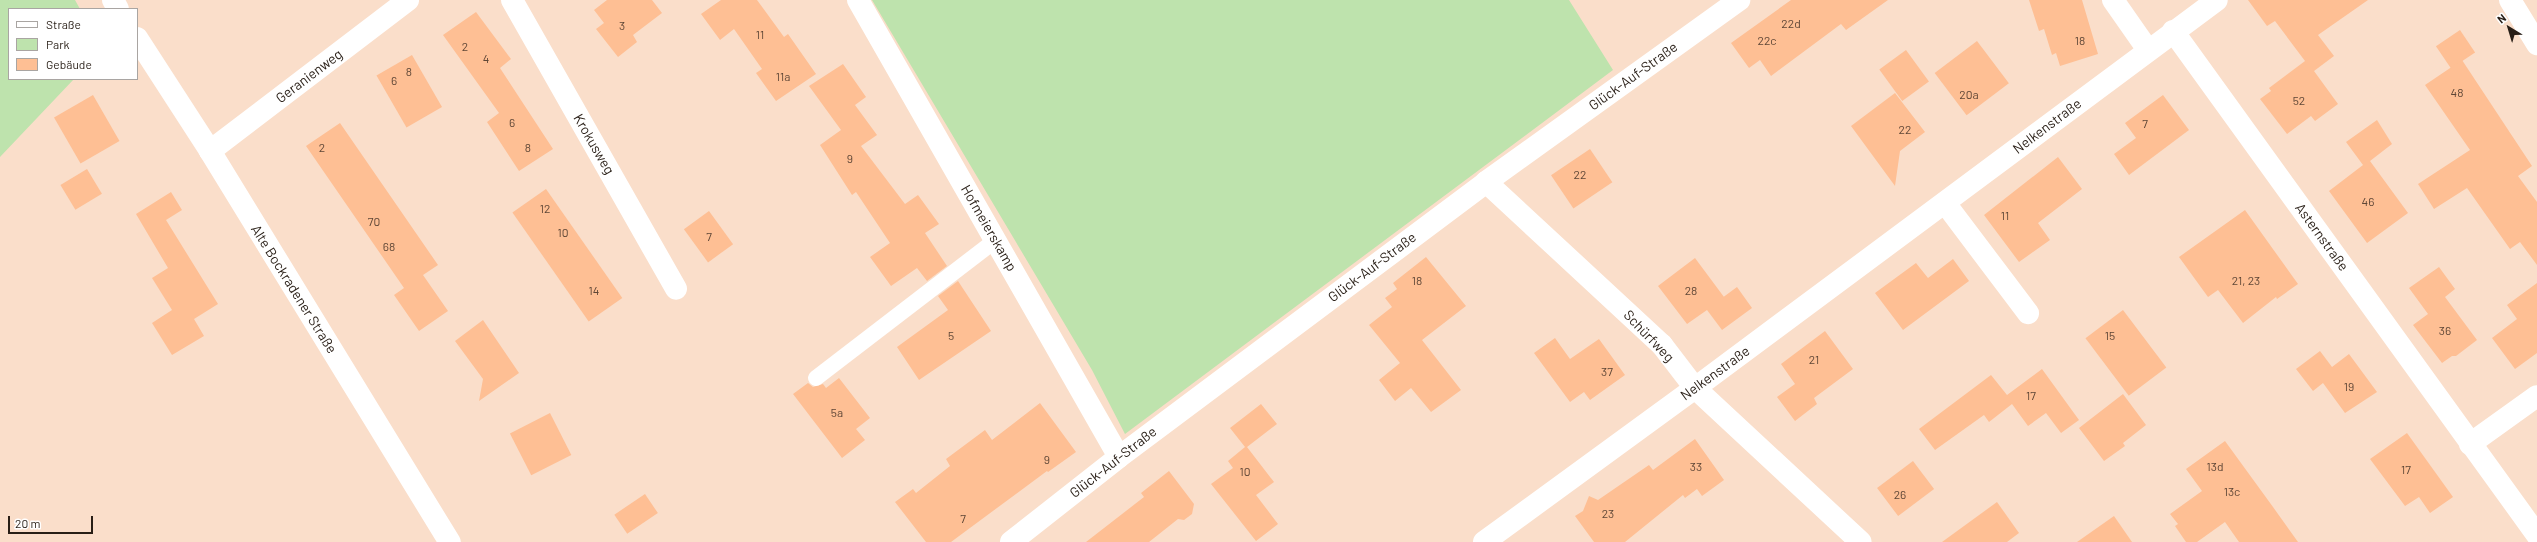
<!DOCTYPE html>
<html>
<head>
<meta charset="utf-8">
<style>
  body { margin:0 }
  #map { position:relative; width:2537px; height:542px; overflow:hidden; background:#fadeca; font-family:Barlow,sans-serif }
  div>[style] { position:absolute }
  .green>* { inset:0; background:#bee3ad }
  .building>* { inset:0; background:#febf94; transform-origin:0 0 }
  .lane>* { height:16px; margin:-8px; padding:0 8px; transform-origin:8px; border-radius:8px; background:#fff }
  .street>* { height:22px; margin:-11px; padding:0 11px; transform-origin:11px; border-radius:11px; background:#fff }
  .secondary>* { height:22px; margin:-11px; padding:0 11px; transform-origin:11px; border-radius:11px; background:#fff }
  span { translate:-50% -50%; white-space:nowrap; text-align:center; line-height:1.15; -webkit-text-stroke:3.5px #fff; paint-order:stroke }
  .number-label { font-size:12px; color:#5e4636 }
  .number-label span { -webkit-text-stroke-width:0 }
  .street-label { font-size:14px; color:#281e16 }
  .legend { position:absolute; left:8px; top:8px; width:130px; height:72px; box-sizing:border-box; background:#fff; border:1px solid #a9a5a2; margin:0; padding:5px 7px; list-style:none; font-size:12px; color:#281e16 }
  .legend li { display:flex; align-items:center; gap:8px; height:20px }
  .legend b { width:20px; border:1px solid #a9a5a2 }
  .north { position:absolute; left:2489px; top:8px; width:40px; height:40px; -webkit-text-stroke:3px #fff; paint-order:stroke; rotate:322deg; font-size:11px; font-weight:700; line-height:16px; text-align:center; color:#281e16 }
  .north::after { content:''; display:block; margin:auto; width:14px; height:18px; background:#281e16; clip-path:polygon(50% 0,100% 100%,50% 72%,0 100%) }
  .scale { position:absolute; left:8px; top:516px; width:85px; height:18px; box-sizing:border-box; border:2px solid #281e16; border-top:0; padding-left:5px; font-size:12px; line-height:14px; white-space:nowrap; color:#281e16; -webkit-text-stroke:3px #fff; paint-order:stroke }
</style>
</head>
<body>
<div id="map">
  <div class="green">
    <i style="clip-path:polygon(0 0,75px 0,80px 9px,9px 9px,9px 79px,74px 79px,0 157px)"></i>
    <i style="clip-path:polygon(872px 0,1569px 0,1613px 70px,1125px 434px,1092px 370px)"></i>
  </div>
  <div class="building">
    <i style="clip-path:polygon(607px 0,652px 0,662px 13px,633px 35px,637px 42px,618px 57px,596px 29px,604px 23px,594px 10px)"></i>
    <i style="clip-path:polygon(721px 0,757px 0,784px 37px,788px 34px,816px 74px,776px 101px,756px 73px,762px 69px,734px 29px,720px 40px,701px 14px)"></i>
    <i style="clip-path:polygon(1791px 0,1888px 0,1846px 30px,1841px 24px,1771px 76px,1760px 60px,1749px 68px,1731px 43px)"></i>
    <i style="clip-path:polygon(2029px 0,2082px 0,2098px 54px,2060px 66px,2056px 53px,2052px 55px,2044px 29px,2039px 31px)"></i>
    <i style="clip-path:polygon(2248px 0,2368px 0,2318px 35px,2334px 56px,2314px 71px,2338px 104px,2315px 121px,2311px 116px,2287px 134px,2260px 99px,2271px 91px,2269px 88px,2305px 61px,2275px 21px,2267px 26px)"></i>
    <i style="clip-path:polygon(476px 12px,511px 59px,500px 68px,553px 149px,519px 171px,487px 122px,499px 113px,443px 35px)"></i>
    <i style="left:2460px;top:30px;width:27px;height:29px;rotate:56deg"></i>
    <i style="left:1977px;top:41px;width:53px;height:53px;rotate:53deg"></i>
    <i style="left:1906px;top:50px;width:39px;height:33px;rotate:54deg"></i>
    <i style="left:412px;top:55px;width:60px;height:41px;rotate:60deg"></i>
    <i style="clip-path:polygon(2462px 60px,2532px 166px,2518px 176px,2537px 202px,2537px 265px,2520px 242px,2510px 249px,2467px 188px,2434px 209px,2418px 184px,2470px 150px,2425px 85px)"></i>
    <i style="clip-path:polygon(843px 64px,866px 97px,855px 105px,877px 135px,861px 146px,905px 204px,918px 195px,939px 224px,925px 233px,947px 266px,927px 281px,917px 268px,891px 286px,870px 257px,890px 243px,856px 192px,852px 195px,820px 145px,841px 130px,809px 86px)"></i>
    <i style="clip-path:polygon(1895px 93px,1925px 132px,1900px 151px,1895px 186px,1851px 126px)"></i>
    <i style="left:93px;top:95px;width:53px;height:45px;rotate:60deg"></i>
    <i style="clip-path:polygon(2163px 95px,2189px 130px,2129px 175px,2114px 154px,2136px 138px,2125px 123px)"></i>
    <i style="clip-path:polygon(2377px 120px,2392px 144px,2370px 161px,2408px 213px,2367px 243px,2329px 191px,2363px 165px,2346px 142px)"></i>
    <i style="clip-path:polygon(340px 123px,438px 265px,423px 275px,448px 311px,419px 331px,394px 295px,404px 288px,306px 146px)"></i>
    <i style="left:1590px;top:149px;width:40px;height:47px;rotate:56deg"></i>
    <i style="clip-path:polygon(2058px 157px,2082px 189px,2038px 223px,2050px 240px,2019px 262px,1984px 215px)"></i>
    <i style="left:87px;top:169px;width:29px;height:31px;rotate:59deg"></i>
    <i style="left:546px;top:189px;width:133px;height:41px;rotate:55deg"></i>
    <i style="clip-path:polygon(171px 192px,182px 210px,166px 220px,218px 304px,194px 319px,204px 336px,172px 355px,152px 323px,172px 310px,152px 278px,168px 268px,136px 214px)"></i>
    <i style="clip-path:polygon(2245px 210px,2298px 284px,2277px 299px,2276px 297px,2243px 323px,2218px 290px,2208px 297px,2179px 257px)"></i>
    <i style="left:709px;top:211px;width:41px;height:31px;rotate:54deg"></i>
    <i style="clip-path:polygon(1426px 257px,1466px 306px,1422px 340px,1461px 390px,1431px 412px,1411px 388px,1395px 401px,1379px 380px,1400px 363px,1369px 325px,1392px 307px,1385px 298px,1397px 289px,1393px 283px)"></i>
    <i style="clip-path:polygon(1695px 258px,1724px 297px,1718px 301px,1737px 287px,1752px 308px,1722px 330px,1707px 310px,1687px 324px,1658px 286px)"></i>
    <i style="clip-path:polygon(1953px 259px,1969px 281px,1903px 330px,1875px 293px,1916px 263px,1928px 278px)"></i>
    <i style="clip-path:polygon(2439px 267px,2455px 289px,2445px 297px,2477px 340px,2456px 356px,2452px 356px,2442px 363px,2413px 325px,2428px 314px,2409px 288px)"></i>
    <i style="clip-path:polygon(958px 281px,991px 331px,919px 380px,897px 347px,948px 310px,938px 296px)"></i>
    <i style="clip-path:polygon(2537px 283px,2537px 353px,2515px 369px,2492px 338px,2517px 319px,2507px 305px)"></i>
    <i style="left:2123px;top:310px;width:72px;height:47px;rotate:53deg"></i>
    <i style="clip-path:polygon(483px 320px,519px 373px,479px 401px,483px 379px,455px 341px)"></i>
    <i style="clip-path:polygon(1825px 331px,1853px 369px,1814px 398px,1817px 404px,1795px 421px,1777px 397px,1795px 384px,1781px 364px)"></i>
    <i style="clip-path:polygon(1555px 338px,1570px 359px,1599px 339px,1625px 375px,1590px 400px,1584px 392px,1570px 402px,1534px 353px)"></i>
    <i style="clip-path:polygon(2320px 351px,2332px 367px,2349px 354px,2377px 392px,2345px 413px,2323px 383px,2313px 391px,2296px 369px)"></i>
    <i style="clip-path:polygon(2042px 369px,2079px 420px,2061px 433px,2046px 413px,2028px 426px,2012px 404px,1989px 422px,1984px 415px,1935px 450px,1919px 429px,1991px 375px,2007px 395px)"></i>
    <i style="clip-path:polygon(839px 378px,870px 418px,856px 429px,865px 440px,842px 458px,793px 394px,808px 383px,813px 387px,823px 384px,826px 388px)"></i>
    <i style="clip-path:polygon(2123px 394px,2146px 425px,2123px 443px,2125px 446px,2104px 461px,2079px 428px)"></i>
    <i style="clip-path:polygon(1040px 403px,1076px 452px,1048px 472px,1047px 471px,951px 542px,926px 542px,895px 502px,913px 489px,916px 493px,950px 466px,946px 459px,985px 430px,992px 440px)"></i>
    <i style="clip-path:polygon(1261px 404px,1277px 424px,1247px 447px,1274px 482px,1256px 495px,1278px 524px,1256px 541px,1211px 484px,1233px 468px,1228px 461px,1245px 447px,1230px 428px)"></i>
    <i style="left:550px;top:413px;width:47px;height:45px;rotate:63deg"></i>
    <i style="clip-path:polygon(2407px 433px,2453px 497px,2430px 513px,2419px 497px,2405px 506px,2370px 459px)"></i>
    <i style="clip-path:polygon(1695px 439px,1724px 480px,1702px 496px,1697px 489px,1685px 498px,1683px 495px,1625px 542px,1594px 542px,1575px 516px,1583px 511px,1589px 496px,1598px 500px,1649px 465px,1653px 470px)"></i>
    <i style="clip-path:polygon(2225px 441px,2273px 507px,2298px 542px,2239px 542px,2225px 522px,2197px 542px,2186px 542px,2175px 526px,2178px 524px,2170px 514px,2202px 491px,2186px 469px)"></i>
    <i style="left:1913px;top:461px;width:35px;height:45px;rotate:53deg"></i>
    <i style="clip-path:polygon(1169px 471px,1194px 504px,1192px 514px,1184px 520px,1178px 519px,1149px 542px,1086px 542px,1144px 497px,1141px 493px)"></i>
    <i style="left:645px;top:494px;width:23px;height:37px;rotate:56deg"></i>
    <i style="clip-path:polygon(1997px 502px,2019px 533px,2007px 542px,1942px 542px)"></i>
    <i style="clip-path:polygon(2114px 516px,2132px 542px,2077px 542px)"></i>
  </div>
  <div class="lane">
    <i style="left:816px;top:378px;width:227px;rotate:-37.5deg"></i>
  </div>
  <div class="street">
    <i style="left:512px;top:0;width:332px;rotate:60.4deg"></i>
    <i style="left:858px;top:0;width:526px;rotate:60.27deg"></i>
    <i style="left:2113px;top:0;width:61px;rotate:55deg"></i>
    <i style="left:2173px;top:31px;width:622px;rotate:54.16deg"></i>
    <i style="left:210px;top:151px;width:249px;rotate:-37.3deg"></i>
    <i style="left:1486px;top:182px;width:240px;rotate:42.8deg"></i>
    <i style="left:1662px;top:345px;width:54px;rotate:52.5deg"></i>
    <i style="left:1695px;top:388px;width:226px;rotate:42.9deg"></i>
    <i style="left:1945px;top:203px;width:138px;rotate:53deg"></i>
    <i style="left:2470px;top:444px;width:82px;rotate:-35.6deg"></i>
    <i style="left:1011px;top:542px;width:137px;rotate:-38.2deg"></i>
    <i style="left:1119px;top:457px;width:459px;rotate:-36.8deg"></i>
    <i style="left:1486px;top:182px;width:312px;rotate:-35.7deg"></i>
    <i style="left:1484px;top:542px;width:261px;rotate:-36.1deg"></i>
    <i style="left:1695px;top:388px;width:650px;rotate:-36.62deg"></i>
  </div>
  <div class="secondary">
    <i style="left:113px;top:0;width:10px;rotate:61deg"></i>
    <i style="left:2510px;top:0;width:52px;rotate:58.5deg"></i>
    <i style="left:137px;top:38px;width:135px;rotate:57.1deg"></i>
    <i style="left:210px;top:151px;width:459px;rotate:58.5deg"></i>
  </div>
  <div class="number-label">
    <span style="left:1791px;top:24px">22d</span>
    <span style="left:622px;top:26px">3</span>
    <span style="left:760px;top:35px">11</span>
    <span style="left:1767px;top:41px">22c</span>
    <span style="left:2080px;top:41px">18</span>
    <span style="left:465px;top:47px">2</span>
    <span style="left:486px;top:59px">4</span>
    <span style="left:409px;top:72px">8</span>
    <span style="left:783px;top:77px">11a</span>
    <span style="left:394px;top:81px">6</span>
    <span style="left:2457px;top:93px">48</span>
    <span style="left:1969px;top:95px">20a</span>
    <span style="left:2299px;top:101px">52</span>
    <span style="left:512px;top:123px">6</span>
    <span style="left:2145px;top:124px">7</span>
    <span style="left:1905px;top:130px">22</span>
    <span style="left:322px;top:148px">2</span>
    <span style="left:528px;top:148px">8</span>
    <span style="left:850px;top:159px">9</span>
    <span style="left:1580px;top:175px">22</span>
    <span style="left:2368px;top:202px">46</span>
    <span style="left:545px;top:209px">12</span>
    <span style="left:2005px;top:216px">11</span>
    <span style="left:374px;top:222px">70</span>
    <span style="left:563px;top:233px">10</span>
    <span style="left:709px;top:237px">7</span>
    <span style="left:389px;top:247px">68</span>
    <span style="left:1417px;top:281px">18</span>
    <span style="left:2246px;top:281px">21, 23</span>
    <span style="left:594px;top:291px">14</span>
    <span style="left:1691px;top:291px">28</span>
    <span style="left:2445px;top:331px">36</span>
    <span style="left:951px;top:336px">5</span>
    <span style="left:2110px;top:336px">15</span>
    <span style="left:1814px;top:360px">21</span>
    <span style="left:1607px;top:372px">37</span>
    <span style="left:2349px;top:387px">19</span>
    <span style="left:2031px;top:396px">17</span>
    <span style="left:837px;top:413px">5a</span>
    <span style="left:1047px;top:460px">9</span>
    <span style="left:1696px;top:467px">33</span>
    <span style="left:2215px;top:467px">13d</span>
    <span style="left:2406px;top:470px">17</span>
    <span style="left:1245px;top:472px">10</span>
    <span style="left:2232px;top:492px">13c</span>
    <span style="left:1900px;top:495px">26</span>
    <span style="left:1608px;top:514px">23</span>
    <span style="left:963px;top:519px">7</span>
  </div>
  <div class="street-label">
    <span style="left:309px;top:76px;rotate:-37deg">Geranienweg</span>
    <span style="left:1633px;top:76px;rotate:-36deg">Glück-Auf-Straße</span>
    <span style="left:2047px;top:126px;rotate:-37deg">Nelkenstraße</span>
    <span style="left:594px;top:144px;rotate:60deg">Krokusweg</span>
    <span style="left:989px;top:228px;rotate:60deg">Hofmeierskamp</span>
    <span style="left:2322px;top:237px;rotate:54deg">Asternstraße</span>
    <span style="left:1372px;top:267px;rotate:-37deg">Glück-Auf-Straße</span>
    <span style="left:294px;top:289px;rotate:58deg">Alte Bockradener Straße</span>
    <span style="left:1649px;top:336px;rotate:46deg">Schürfweg</span>
    <span style="left:1715px;top:373px;rotate:-36deg">Nelkenstraße</span>
    <span style="left:1113px;top:462px;rotate:-38deg">Glück-Auf-Straße</span>
  </div>
  <ul class="legend">
  <li><b style="height:5px;background:#fff"></b>Straße</li>
  <li><b style="height:11px;background:#bee3ad"></b>Park</li>
  <li><b style="height:11px;background:#febf94"></b>Gebäude</li>
  </ul>
  <div class="north">N</div>
  <div class="scale">20 m</div>
</div>
</body>
</html>
